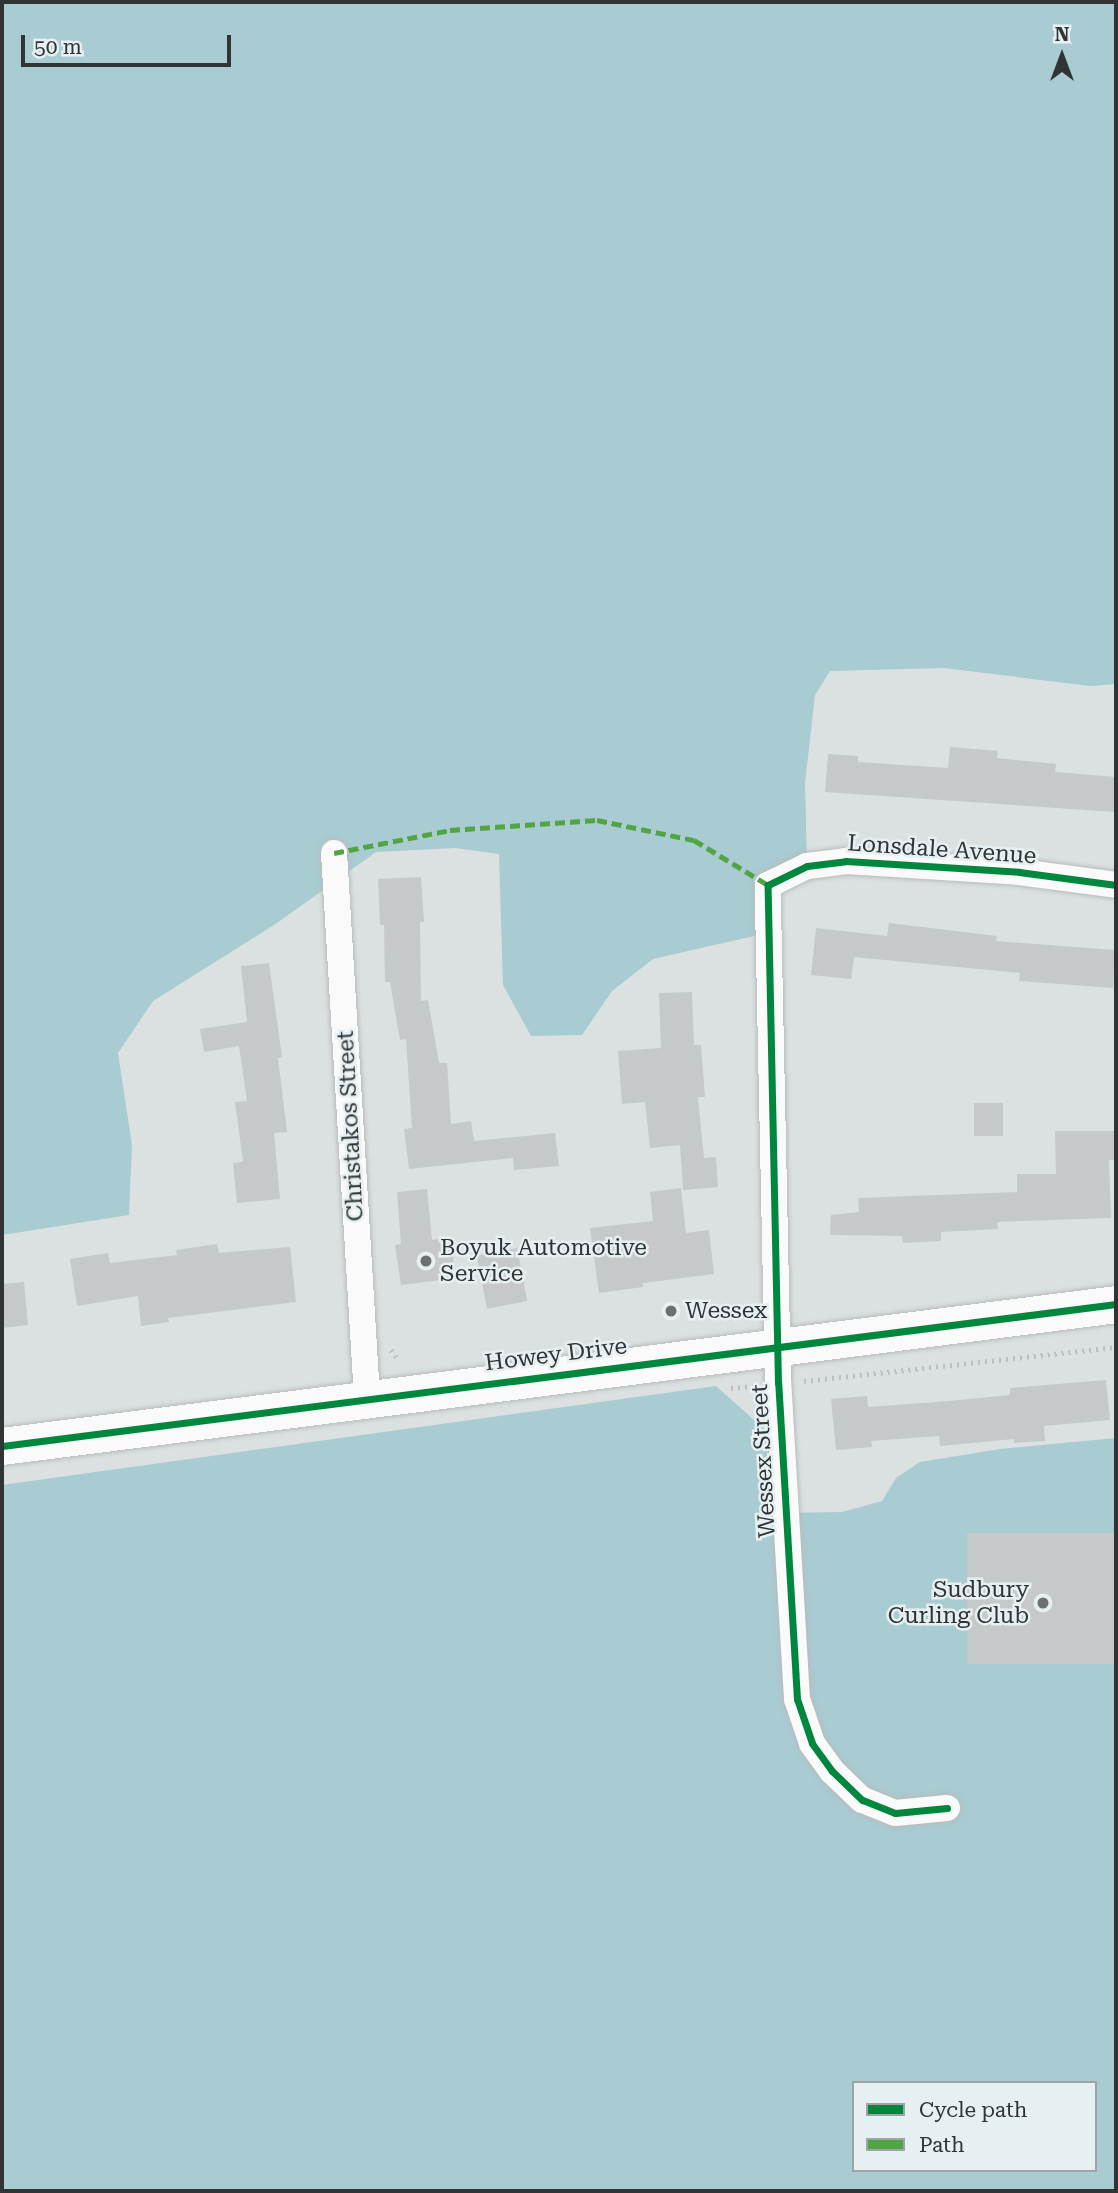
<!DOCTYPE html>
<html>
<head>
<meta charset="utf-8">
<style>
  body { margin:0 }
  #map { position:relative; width:1118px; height:2193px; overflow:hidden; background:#dbe0e1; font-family:"Roboto Serif",serif }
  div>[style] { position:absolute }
  .forest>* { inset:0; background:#a9cbd2 }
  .building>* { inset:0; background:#c5c9c9; transform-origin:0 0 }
  .path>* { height:4.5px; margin-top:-2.25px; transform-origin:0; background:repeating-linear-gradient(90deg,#bdbfbf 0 2px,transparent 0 7px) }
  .roads { filter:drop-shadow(0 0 2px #b8bcbc) drop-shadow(0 0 2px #b8bcbc) }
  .street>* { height:26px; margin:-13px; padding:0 13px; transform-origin:13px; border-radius:13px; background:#fafafa }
  .secondary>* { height:37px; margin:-18.5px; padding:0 18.5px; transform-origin:18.5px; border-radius:18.5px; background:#fafafa }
  .quiet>* { height:5px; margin-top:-2.5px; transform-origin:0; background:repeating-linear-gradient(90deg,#52a544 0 10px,transparent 0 15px) }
  .cycleway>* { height:7px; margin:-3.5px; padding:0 3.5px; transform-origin:3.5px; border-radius:3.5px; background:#00873e }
  .dots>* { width:19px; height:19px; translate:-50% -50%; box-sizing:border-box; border:4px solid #e6eff1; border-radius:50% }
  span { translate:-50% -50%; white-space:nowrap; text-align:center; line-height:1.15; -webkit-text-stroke:5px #e6eff1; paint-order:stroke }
  .street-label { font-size:23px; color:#303435 }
  .poi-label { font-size:23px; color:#303435 }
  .left { translate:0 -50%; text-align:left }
  .right { translate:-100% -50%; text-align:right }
  .frame { position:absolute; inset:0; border:4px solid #303435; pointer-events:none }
  .legend { position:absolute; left:852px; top:2081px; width:245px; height:91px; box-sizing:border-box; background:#e6eff1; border:2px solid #9da4a6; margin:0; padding:9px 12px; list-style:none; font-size:21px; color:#303435 }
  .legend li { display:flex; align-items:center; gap:14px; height:35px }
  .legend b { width:35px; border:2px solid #9da4a6 }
  .north { position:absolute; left:1027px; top:21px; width:70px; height:70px; -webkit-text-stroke:5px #e6eff1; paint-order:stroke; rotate:0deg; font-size:19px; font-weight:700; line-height:28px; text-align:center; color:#303435 }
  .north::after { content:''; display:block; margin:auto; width:24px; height:32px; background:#303435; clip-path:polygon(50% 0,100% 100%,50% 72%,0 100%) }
  .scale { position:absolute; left:21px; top:35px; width:210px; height:32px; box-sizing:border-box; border:4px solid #303435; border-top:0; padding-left:9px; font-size:21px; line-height:24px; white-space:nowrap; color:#303435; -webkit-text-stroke:5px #e6eff1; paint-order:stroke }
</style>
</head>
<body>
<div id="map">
  <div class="forest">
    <i style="clip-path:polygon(2px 2px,1116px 2px,1116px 684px,1090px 686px,944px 668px,830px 671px,815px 695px,805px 783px,807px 864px,766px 885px,767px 933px,653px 959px,612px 991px,582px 1035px,531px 1036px,503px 985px,499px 854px,455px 848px,376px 852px,277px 923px,153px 1001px,118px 1053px,132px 1145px,129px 1215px,2px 1235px)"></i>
    <i style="clip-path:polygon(evenodd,716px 1386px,780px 1443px,785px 1513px,842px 1512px,882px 1501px,896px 1478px,920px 1462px,1000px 1449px,1116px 1438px,1116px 2191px,2px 2191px,2px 1485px,716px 1386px,854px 2083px,1095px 2083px,1095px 2170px,854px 2170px,854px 2083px)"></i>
  </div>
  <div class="building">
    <i style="clip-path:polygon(950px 747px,998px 751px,997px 758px,1056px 764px,1055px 772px,1116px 777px,1116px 812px,825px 792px,828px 754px,858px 756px,858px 762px,948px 768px)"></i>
    <i style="clip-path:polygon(421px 877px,424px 922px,420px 922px,421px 1001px,428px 1000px,439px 1063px,447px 1063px,451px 1124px,471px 1121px,474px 1141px,555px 1133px,559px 1166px,514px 1170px,513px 1158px,409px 1169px,404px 1129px,412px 1128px,406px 1039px,400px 1040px,390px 982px,385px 982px,384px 925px,380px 925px,378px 879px)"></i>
    <i style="clip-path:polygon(889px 923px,997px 936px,996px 941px,1115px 950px,1113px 988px,1019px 981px,1020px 973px,854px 957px,851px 979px,811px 975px,816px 928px,887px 936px)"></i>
    <i style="clip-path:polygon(269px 963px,282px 1057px,278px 1058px,287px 1132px,274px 1133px,280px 1199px,237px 1203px,233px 1163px,243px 1162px,235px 1102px,247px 1101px,239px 1046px,204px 1052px,200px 1029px,247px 1022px,241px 966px)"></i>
    <i style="clip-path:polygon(692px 992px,694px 1045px,701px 1045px,705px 1097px,698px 1097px,704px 1158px,716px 1157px,718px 1187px,683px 1190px,680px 1145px,650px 1148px,645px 1102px,622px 1104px,618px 1051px,661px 1048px,659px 993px)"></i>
    <i style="left:974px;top:1103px;width:29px;height:33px"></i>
    <i style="clip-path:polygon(1055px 1131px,1116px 1131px,1116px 1160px,1109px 1160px,1111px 1218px,997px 1222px,998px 1229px,941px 1232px,941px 1241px,903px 1243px,902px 1236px,830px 1235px,831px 1215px,859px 1212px,858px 1198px,1017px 1192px,1017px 1174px,1056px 1174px)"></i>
    <i style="clip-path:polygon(681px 1188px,686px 1233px,709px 1230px,714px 1274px,643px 1283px,643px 1287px,599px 1293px,590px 1228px,653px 1221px,650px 1192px)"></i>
    <i style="clip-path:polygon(427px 1189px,432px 1240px,450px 1237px,456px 1278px,401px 1285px,395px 1245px,401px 1244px,397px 1192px)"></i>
    <i style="clip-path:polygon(217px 1244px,219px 1253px,290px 1247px,296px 1302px,168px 1318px,169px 1322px,141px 1326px,138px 1296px,77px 1306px,70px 1259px,108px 1253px,110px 1263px,177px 1255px,176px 1250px)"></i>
    <i style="left:517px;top:1248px;width:54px;height:41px;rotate:79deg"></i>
    <i style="clip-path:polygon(24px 1282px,28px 1325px,2px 1328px,2px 1284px)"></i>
    <i style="clip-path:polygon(1106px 1380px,1110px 1420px,1044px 1426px,1045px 1441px,1014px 1443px,1014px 1439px,940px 1446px,939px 1436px,871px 1441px,872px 1447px,836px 1450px,831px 1399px,867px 1396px,868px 1407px,949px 1401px,1010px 1395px,1010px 1388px)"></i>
    <i style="left:1116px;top:1533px;width:131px;height:149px;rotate:90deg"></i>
  </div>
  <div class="path">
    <i style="left:391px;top:1350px;width:11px;rotate:52deg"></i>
    <i style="left:804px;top:1381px;width:314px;rotate:-6.2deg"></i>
    <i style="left:731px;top:1388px;width:22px;rotate:-5deg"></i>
  </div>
  <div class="roads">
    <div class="street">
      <i style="left:334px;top:853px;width:546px;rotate:86.53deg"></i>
      <i style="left:947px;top:1808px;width:52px;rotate:174.5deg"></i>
      <i style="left:895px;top:1813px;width:35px;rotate:-158deg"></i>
      <i style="left:862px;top:1800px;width:42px;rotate:-136deg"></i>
      <i style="left:832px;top:1771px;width:34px;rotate:-126deg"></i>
      <i style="left:812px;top:1743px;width:46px;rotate:-108.8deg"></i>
      <i style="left:797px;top:1699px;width:317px;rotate:-93.4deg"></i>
      <i style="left:778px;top:1383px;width:498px;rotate:-91.2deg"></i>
      <i style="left:768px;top:885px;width:43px;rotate:-26deg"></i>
      <i style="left:807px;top:866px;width:39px;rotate:-7deg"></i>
      <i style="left:846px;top:861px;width:173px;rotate:3.6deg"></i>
      <i style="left:1019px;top:872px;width:98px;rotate:7.6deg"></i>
    </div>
    <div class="secondary">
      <i style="left:2px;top:1446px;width:1123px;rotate:-7.26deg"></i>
    </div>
  </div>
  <div class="quiet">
    <i style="left:334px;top:853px;width:118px;rotate:-11.2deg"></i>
    <i style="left:450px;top:830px;width:147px;rotate:-3.9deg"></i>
    <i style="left:597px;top:820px;width:99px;rotate:11.7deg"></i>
    <i style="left:694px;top:840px;width:87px;rotate:31.3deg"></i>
  </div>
  <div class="cycleway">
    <i style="left:2px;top:1446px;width:1123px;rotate:-7.26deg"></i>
    <i style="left:947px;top:1808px;width:52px;rotate:174.5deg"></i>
    <i style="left:895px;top:1813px;width:35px;rotate:-158deg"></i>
    <i style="left:862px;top:1800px;width:42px;rotate:-136deg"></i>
    <i style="left:832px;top:1771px;width:34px;rotate:-126deg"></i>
    <i style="left:812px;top:1743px;width:46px;rotate:-108.8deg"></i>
    <i style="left:797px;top:1699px;width:317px;rotate:-93.4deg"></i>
    <i style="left:778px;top:1383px;width:498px;rotate:-91.2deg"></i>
    <i style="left:768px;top:885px;width:43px;rotate:-26deg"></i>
    <i style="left:807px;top:866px;width:39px;rotate:-7deg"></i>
    <i style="left:846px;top:861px;width:173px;rotate:3.6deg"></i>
    <i style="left:1019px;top:872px;width:98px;rotate:7.6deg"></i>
  </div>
  <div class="dots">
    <i style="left:426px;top:1261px;background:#6c7071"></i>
    <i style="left:671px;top:1311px;background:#6c7071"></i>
    <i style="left:1043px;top:1603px;background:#6c7071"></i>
  </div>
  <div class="street-label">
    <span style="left:942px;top:850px;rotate:4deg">Lonsdale Avenue</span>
    <span style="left:351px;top:1126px;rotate:-93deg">Christakos Street</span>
    <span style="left:556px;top:1355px;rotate:-7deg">Howey Drive</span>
    <span style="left:764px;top:1461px;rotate:-93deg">Wessex Street</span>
  </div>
  <div class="poi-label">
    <span class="left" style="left:440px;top:1261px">Boyuk Automotive<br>Service</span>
    <span class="left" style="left:685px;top:1311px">Wessex</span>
    <span class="right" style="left:1029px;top:1603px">Sudbury<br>Curling Club</span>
  </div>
  <div class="frame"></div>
  <ul class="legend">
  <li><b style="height:9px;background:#00873e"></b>Cycle path</li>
  <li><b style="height:9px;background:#52a544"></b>Path</li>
  </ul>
  <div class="north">N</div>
  <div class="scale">50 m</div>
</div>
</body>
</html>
